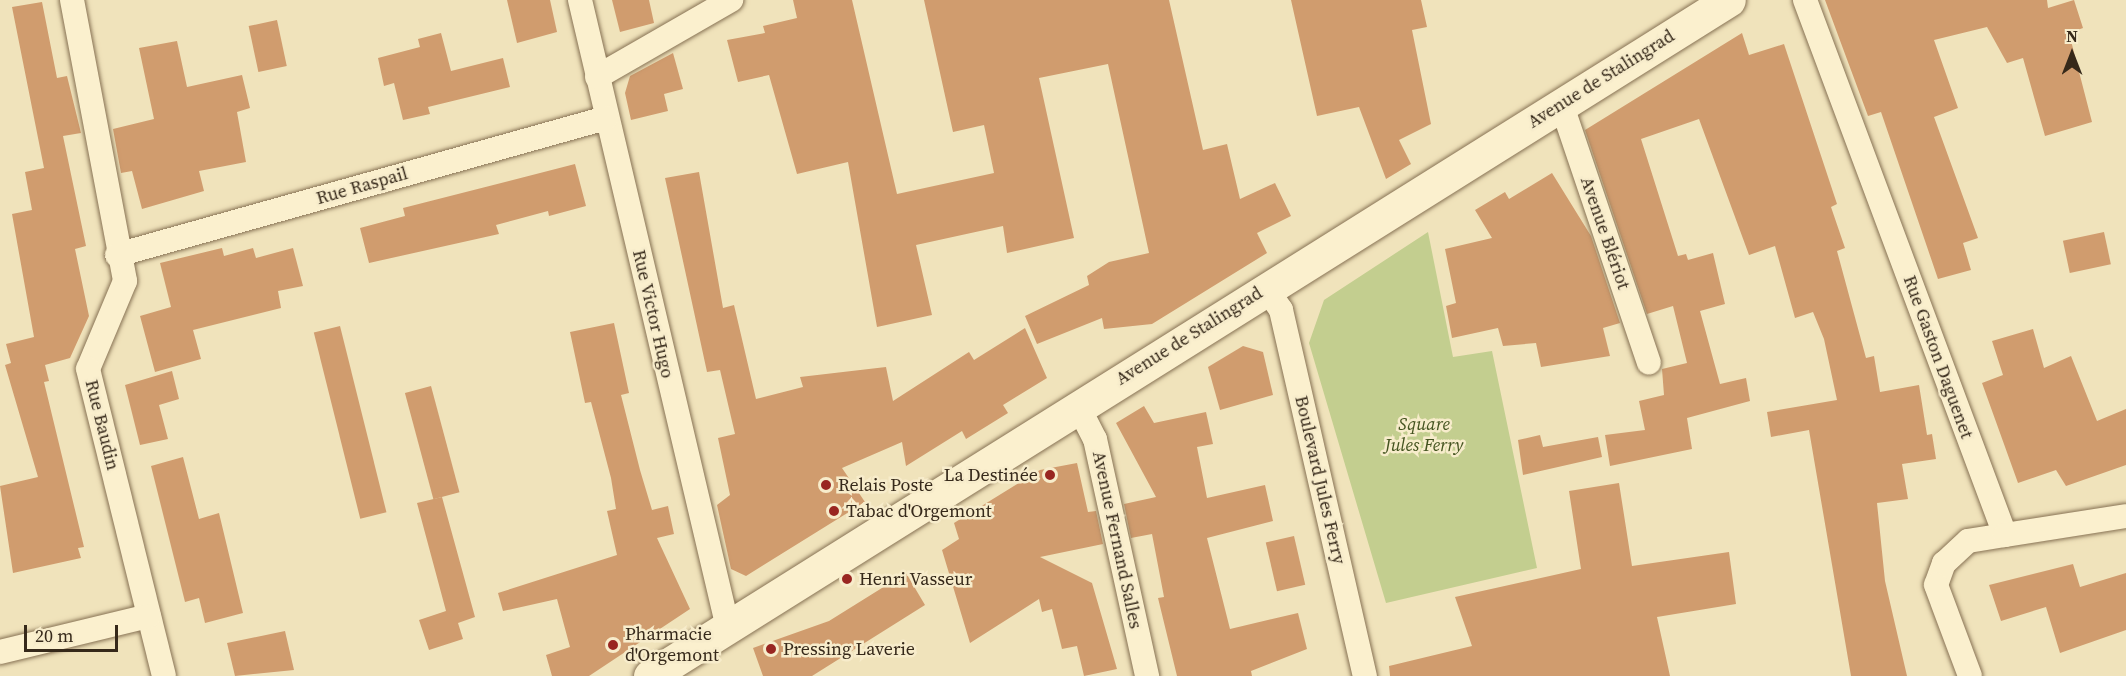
<!DOCTYPE html>
<html>
<head>
<meta charset="utf-8">
<style>
  body { margin:0 }
  #map { position:relative; width:2126px; height:676px; overflow:hidden; background:#f0e3bb; font-family:"Source Serif 4",serif }
  div>[style] { position:absolute }
  .green>* { inset:0; background:#c3ce8f }
  .building>* { inset:0; background:#d09c6e; transform-origin:0 0 }
  .roads { filter:drop-shadow(0 0 2px #877254) drop-shadow(0 0 2px #877254) }
  .minor>* { height:24px; margin:-12px; padding:0 12px; transform-origin:12px; border-radius:12px; background:#fbf0ce }
  .secondary>* { height:33px; margin:-16.5px; padding:0 16.5px; transform-origin:16.5px; border-radius:16.5px; background:#fbf0ce }
  .dots>* { width:16px; height:16px; translate:-50% -50%; box-sizing:border-box; border:3px solid #f7eccb; border-radius:50% }
  span { translate:-50% -50%; white-space:nowrap; text-align:center; line-height:1.15; -webkit-text-stroke:5px #f7eccb; paint-order:stroke }
  .street-label { font-size:18px; color:#36291a }
  .park-label { font-size:18px; color:#43531f; font-style:italic }
  .poi-label { font-size:18px; color:#36291a }
  .right { translate:-100% -50%; text-align:right }
  .left { translate:0 -50%; text-align:left }
  .north { position:absolute; left:2042px; top:24px; width:60px; height:60px; -webkit-text-stroke:4px #f7eccb; paint-order:stroke; rotate:0deg; font-size:16px; font-weight:700; line-height:24px; text-align:center; color:#36291a }
  .north::after { content:''; display:block; margin:auto; width:21px; height:27px; background:#36291a; clip-path:polygon(50% 0,100% 100%,50% 72%,0 100%) }
  .scale { position:absolute; left:24px; top:625px; width:94px; height:27px; box-sizing:border-box; border:3px solid #36291a; border-top:0; padding-left:8px; font-size:18px; line-height:21px; white-space:nowrap; color:#36291a; -webkit-text-stroke:4px #f7eccb; paint-order:stroke }
</style>
</head>
<body>
<div id="map">
  <div class="green">
    <i style="clip-path:polygon(1428px 232px,1453px 357px,1492px 351px,1537px 568px,1386px 603px,1309px 343px,1324px 300px)"></i>
  </div>
  <div class="building">
    <i style="clip-path:polygon(507px 0,550px 0,557px 32px,517px 43px)"></i>
    <i style="clip-path:polygon(612px 0,649px 0,654px 23px,620px 32px)"></i>
    <i style="clip-path:polygon(793px 0,852px 0,897px 194px,994px 173px,984px 125px,953px 132px,924px 0,1169px 0,1203px 150px,1227px 144px,1240px 199px,1275px 183px,1291px 216px,1257px 233px,1267px 253px,1152px 324px,1104px 329px,1102px 318px,1037px 344px,1025px 316px,1089px 285px,1087px 276px,1109px 262px,1149px 253px,1108px 64px,1039px 78px,1074px 238px,1007px 253px,1003px 226px,916px 245px,932px 315px,877px 327px,848px 162px,797px 174px,769px 75px,738px 82px,727px 40px,765px 33px,763px 26px,797px 18px)"></i>
    <i style="clip-path:polygon(1291px 0,1421px 0,1427px 27px,1412px 30px,1431px 124px,1399px 140px,1411px 164px,1386px 179px,1359px 107px,1317px 116px)"></i>
    <i style="clip-path:polygon(1825px 0,2047px 0,2048px 8px,2074px 0,2083px 28px,2069px 33px,2092px 122px,2045px 136px,2023px 58px,2007px 63px,1987px 27px,1934px 40px,1958px 108px,1934px 117px,1978px 238px,1963px 243px,1971px 270px,1938px 279px,1881px 112px,1868px 116px)"></i>
    <i style="clip-path:polygon(42px 2px,57px 78px,67px 76px,81px 133px,63px 136px,86px 246px,75px 249px,89px 316px,70px 358px,45px 365px,49px 381px,44px 382px,84px 547px,78px 548px,81px 558px,13px 573px,0 486px,38px 477px,5px 365px,11px 363px,6px 344px,34px 337px,12px 214px,32px 210px,25px 172px,44px 168px,12px 7px)"></i>
    <i style="left:277px;top:20px;width:47px;height:29px;rotate:78deg"></i>
    <i style="clip-path:polygon(441px 33px,451px 71px,503px 58px,510px 87px,428px 107px,430px 114px,403px 120px,394px 83px,384px 86px,378px 58px,420px 47px,418px 39px)"></i>
    <i style="clip-path:polygon(1742px 33px,1749px 55px,1784px 44px,1837px 204px,1831px 207px,1845px 248px,1837px 251px,1866px 358px,1874px 356px,1880px 392px,1919px 385px,1927px 435px,1932px 434px,1936px 459px,1902px 464px,1908px 499px,1877px 503px,1885px 581px,1907px 676px,1851px 676px,1809px 430px,1771px 437px,1767px 412px,1837px 400px,1824px 339px,1813px 312px,1795px 318px,1775px 246px,1749px 255px,1699px 119px,1641px 139px,1678px 256px,1686px 254px,1688px 260px,1713px 253px,1725px 304px,1700px 311px,1720px 384px,1746px 378px,1750px 401px,1687px 418px,1692px 449px,1610px 466px,1605px 435px,1645px 430px,1639px 401px,1664px 395px,1662px 369px,1687px 363px,1673px 306px,1647px 314px,1585px 130px)"></i>
    <i style="clip-path:polygon(177px 41px,187px 87px,242px 75px,250px 108px,237px 112px,246px 162px,199px 171px,204px 191px,142px 209px,132px 171px,121px 173px,113px 129px,154px 119px,139px 48px)"></i>
    <i style="clip-path:polygon(673px 53px,683px 89px,664px 94px,668px 111px,631px 120px,625px 93px,630px 76px)"></i>
    <i style="clip-path:polygon(575px 164px,586px 206px,549px 216px,548px 211px,496px 225px,499px 234px,369px 263px,360px 228px,405px 216px,403px 208px)"></i>
    <i style="clip-path:polygon(699px 172px,723px 308px,734px 305px,756px 399px,803px 387px,800px 377px,886px 367px,893px 401px,969px 352px,974px 360px,1025px 328px,1047px 378px,1003px 405px,1008px 413px,966px 439px,962px 431px,906px 466px,902px 442px,842px 468px,865px 502px,746px 576px,731px 569px,717px 505px,730px 495px,718px 438px,735px 434px,720px 370px,707px 372px,665px 178px)"></i>
    <i style="clip-path:polygon(1552px 173px,1591px 236px,1620px 323px,1603px 328px,1610px 356px,1541px 367px,1536px 343px,1503px 346px,1498px 328px,1452px 338px,1446px 306px,1456px 303px,1445px 249px,1492px 238px,1475px 210px,1505px 192px,1509px 199px)"></i>
    <i style="left:2104px;top:232px;width:33px;height:42px;rotate:78deg"></i>
    <i style="clip-path:polygon(222px 248px,224px 256px,253px 248px,256px 258px,293px 248px,303px 286px,278px 291px,281px 308px,193px 330px,201px 359px,155px 372px,140px 316px,171px 307px,160px 263px)"></i>
    <i style="clip-path:polygon(614px 323px,629px 393px,621px 395px,640px 470px,652px 510px,668px 506px,674px 534px,657px 538px,690px 609px,589px 676px,552px 676px,546px 655px,570px 647px,557px 599px,503px 611px,498px 593px,617px 555px,607px 511px,616px 509px,611px 478px,591px 402px,585px 403px,570px 332px)"></i>
    <i style="left:340px;top:326px;width:192px;height:27px;rotate:76deg"></i>
    <i style="clip-path:polygon(2033px 329px,2044px 368px,2071px 356px,2097px 421px,2126px 409px,2126px 465px,2066px 486px,2056px 470px,2018px 483px,1982px 383px,2003px 375px,1992px 341px)"></i>
    <i style="clip-path:polygon(1243px 346px,1263px 352px,1273px 395px,1220px 410px,1208px 367px)"></i>
    <i style="clip-path:polygon(172px 371px,179px 399px,159px 405px,168px 439px,140px 445px,125px 385px)"></i>
    <i style="left:431px;top:386px;width:110px;height:27px;rotate:75deg"></i>
    <i style="clip-path:polygon(1144px 406px,1154px 423px,1206px 412px,1213px 444px,1197px 447px,1207px 498px,1265px 485px,1273px 521px,1207px 538px,1230px 629px,1298px 613px,1307px 649px,1251px 671px,1252px 676px,1177px 676px,1158px 598px,1164px 597px,1152px 534px,1131px 538px,1124px 504px,1156px 497px,1116px 423px)"></i>
    <i style="clip-path:polygon(1540px 435px,1543px 447px,1598px 437px,1602px 457px,1523px 475px,1518px 440px)"></i>
    <i style="clip-path:polygon(183px 457px,199px 519px,219px 513px,243px 613px,205px 623px,199px 598px,185px 602px,151px 466px)"></i>
    <i style="clip-path:polygon(1077px 463px,1088px 512px,1096px 511px,1103px 544px,1040px 557px,1092px 583px,1117px 669px,1084px 676px,1077px 646px,1062px 649px,1052px 609px,1042px 612px,1039px 599px,970px 643px,942px 550px,959px 539px,954px 523px,1040px 470px)"></i>
    <i style="clip-path:polygon(1619px 483px,1632px 566px,1729px 552px,1736px 604px,1657px 617px,1670px 676px,1390px 676px,1389px 666px,1472px 646px,1455px 597px,1581px 569px,1569px 491px)"></i>
    <i style="clip-path:polygon(442px 497px,475px 617px,458px 623px,463px 639px,429px 650px,419px 620px,446px 611px,417px 503px)"></i>
    <i style="left:1294px;top:536px;width:50px;height:29px;rotate:77deg"></i>
    <i style="clip-path:polygon(2073px 564px,2080px 587px,2126px 573px,2126px 630px,2060px 653px,2046px 607px,2001px 621px,1989px 585px)"></i>
    <i style="clip-path:polygon(906px 573px,925px 605px,812px 676px,763px 676px,753px 648px,829px 621px)"></i>
    <i style="clip-path:polygon(285px 631px,294px 670px,235px 676px,227px 643px)"></i>
  </div>
  <div class="roads">
    <div class="minor">
      <i style="left:72px;top:0;width:286px;rotate:79.3deg"></i>
      <i style="left:125px;top:281px;width:95px;rotate:112.8deg"></i>
      <i style="left:88px;top:369px;width:316px;rotate:76.1deg"></i>
      <i style="left:580px;top:0;width:645px;rotate:76.74deg"></i>
      <i style="left:1805px;top:0;width:571px;rotate:69.5deg"></i>
      <i style="left:2005px;top:535px;width:37px;rotate:171deg"></i>
      <i style="left:1968px;top:541px;width:33px;rotate:137deg"></i>
      <i style="left:1944px;top:563px;width:23px;rotate:110deg"></i>
      <i style="left:1936px;top:585px;width:97px;rotate:69.5deg"></i>
      <i style="left:597px;top:77px;width:155px;rotate:-29.9deg"></i>
      <i style="left:1561px;top:103px;width:274px;rotate:71.3deg"></i>
      <i style="left:117px;top:255px;width:508px;rotate:-15.65deg"></i>
      <i style="left:1265px;top:287px;width:28px;rotate:55deg"></i>
      <i style="left:1281px;top:310px;width:376px;rotate:77.1deg"></i>
      <i style="left:1078px;top:406px;width:37px;rotate:63deg"></i>
      <i style="left:1095px;top:439px;width:243px;rotate:77.6deg"></i>
      <i style="left:2005px;top:535px;width:122px;rotate:-8.9deg"></i>
      <i style="left:0;top:652px;width:153px;rotate:-13.6deg"></i>
    </div>
    <div class="secondary">
      <i style="left:650px;top:676px;width:1273px;rotate:-32.07deg"></i>
    </div>
  </div>
  <div class="dots">
    <i style="left:1050px;top:475px;background:#992621"></i>
    <i style="left:826px;top:485px;background:#992621"></i>
    <i style="left:834px;top:511px;background:#992621"></i>
    <i style="left:847px;top:579px;background:#992621"></i>
    <i style="left:613px;top:645px;background:#992621"></i>
    <i style="left:771px;top:649px;background:#992621"></i>
  </div>
  <div class="street-label">
    <span style="left:1601px;top:79px;rotate:-32deg">Avenue de Stalingrad</span>
    <span style="left:362px;top:186px;rotate:-16deg">Rue Raspail</span>
    <span style="left:1605px;top:233px;rotate:71deg">Avenue Blériot</span>
    <span style="left:653px;top:314px;rotate:77deg">Rue Victor Hugo</span>
    <span style="left:1189px;top:336px;rotate:-32deg">Avenue de Stalingrad</span>
    <span style="left:1938px;top:357px;rotate:70deg">Rue Gaston Daguenet</span>
    <span style="left:102px;top:425px;rotate:76deg">Rue Baudin</span>
    <span style="left:1320px;top:480px;rotate:77deg">Boulevard Jules Ferry</span>
    <span style="left:1117px;top:540px;rotate:78deg">Avenue Fernand Salles</span>
  </div>
  <div class="park-label">
    <span style="left:1424px;top:435px">Square<br>Jules Ferry</span>
  </div>
  <div class="poi-label">
    <span class="right" style="left:1038px;top:475px">La Destinée</span>
    <span class="left" style="left:838px;top:485px">Relais Poste</span>
    <span class="left" style="left:846px;top:511px">Tabac d'Orgemont</span>
    <span class="left" style="left:859px;top:579px">Henri Vasseur</span>
    <span class="left" style="left:625px;top:645px">Pharmacie<br>d'Orgemont</span>
    <span class="left" style="left:783px;top:649px">Pressing Laverie</span>
  </div>
  <div class="north">N</div>
  <div class="scale">20 m</div>
</div>
</body>
</html>
